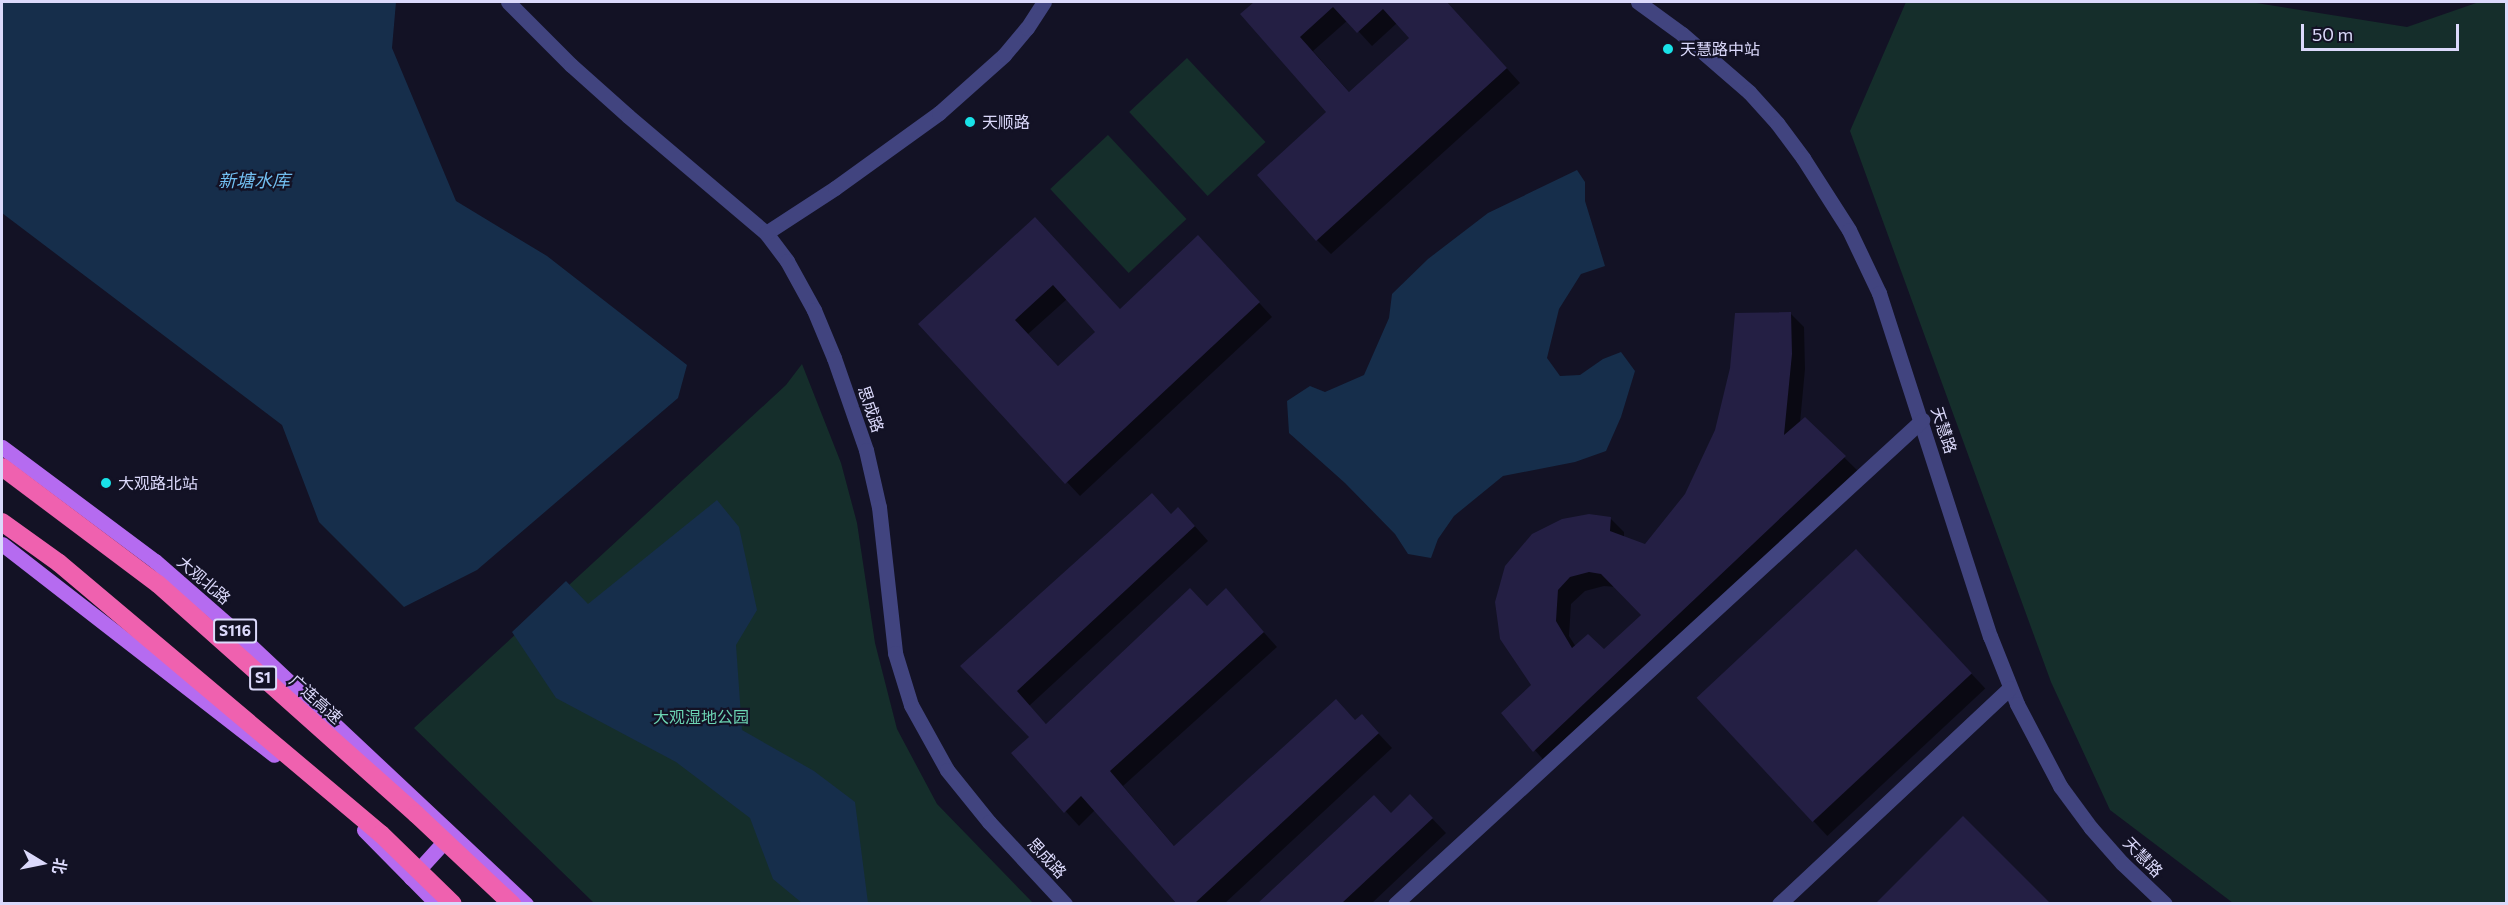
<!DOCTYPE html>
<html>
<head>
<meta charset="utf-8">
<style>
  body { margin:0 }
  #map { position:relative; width:2508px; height:905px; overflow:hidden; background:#131225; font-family:Commissioner,"Noto Sans SC",sans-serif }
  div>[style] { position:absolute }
  .green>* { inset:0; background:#152e2b; transform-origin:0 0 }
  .water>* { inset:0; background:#162e4b }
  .shadow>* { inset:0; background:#0007; transform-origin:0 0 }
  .building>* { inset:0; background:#241f44; transform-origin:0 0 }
  .minor>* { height:15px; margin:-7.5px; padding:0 7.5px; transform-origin:7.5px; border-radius:7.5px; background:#41447f }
  .major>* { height:15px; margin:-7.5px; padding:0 7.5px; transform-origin:7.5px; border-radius:7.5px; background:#b56bf0 }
  .highway-bridge>* { height:18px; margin:-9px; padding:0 9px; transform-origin:9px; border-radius:9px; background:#ef61af }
  .dots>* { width:16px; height:16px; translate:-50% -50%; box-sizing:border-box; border:3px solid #131225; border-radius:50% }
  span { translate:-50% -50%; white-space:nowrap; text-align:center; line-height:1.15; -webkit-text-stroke:4.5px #131225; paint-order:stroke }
  .shield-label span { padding:2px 4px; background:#131225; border:2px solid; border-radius:4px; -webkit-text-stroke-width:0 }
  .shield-label { font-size:15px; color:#dbd9fb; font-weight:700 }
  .poi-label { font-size:16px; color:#dbd9fb }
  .left { translate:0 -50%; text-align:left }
  .street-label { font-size:16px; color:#dbd9fb }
  .park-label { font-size:16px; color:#6cd4b3 }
  .water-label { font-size:18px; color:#72bff1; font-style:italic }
  .frame { position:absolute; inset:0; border:3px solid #dbd9fb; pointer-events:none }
  .north { position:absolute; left:12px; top:833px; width:60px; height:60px; -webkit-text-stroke:4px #131225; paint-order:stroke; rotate:100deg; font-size:16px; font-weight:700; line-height:24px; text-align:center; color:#dbd9fb }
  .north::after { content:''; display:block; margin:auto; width:21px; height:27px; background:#dbd9fb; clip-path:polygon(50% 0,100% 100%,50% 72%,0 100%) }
  .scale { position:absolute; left:2301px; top:24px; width:158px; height:27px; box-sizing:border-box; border:3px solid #dbd9fb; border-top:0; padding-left:8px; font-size:18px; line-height:21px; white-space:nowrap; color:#dbd9fb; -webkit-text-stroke:4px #131225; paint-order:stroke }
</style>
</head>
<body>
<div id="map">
  <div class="green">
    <i style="clip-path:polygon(1906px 2px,2250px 2px,2407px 27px,2479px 2px,2506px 2px,2506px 903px,2233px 903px,2110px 810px,2051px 682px,1850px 131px)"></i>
    <i style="left:1187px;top:58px;width:115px;height:79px;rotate:47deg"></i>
    <i style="left:1108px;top:135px;width:115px;height:79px;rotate:47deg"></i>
    <i style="clip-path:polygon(802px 364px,841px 463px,857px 523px,875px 643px,897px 729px,937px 804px,1033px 903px,594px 903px,414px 728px,786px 385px)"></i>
  </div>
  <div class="water">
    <i style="clip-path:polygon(2px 2px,396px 2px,392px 48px,456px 201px,547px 256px,687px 365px,678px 398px,477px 570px,404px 607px,319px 522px,282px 425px,2px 213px)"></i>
    <i style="clip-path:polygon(1577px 170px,1585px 182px,1585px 201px,1605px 266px,1581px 274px,1559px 309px,1547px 358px,1560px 376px,1580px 375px,1603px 359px,1621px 352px,1635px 371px,1621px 417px,1606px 451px,1575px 462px,1503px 476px,1454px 516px,1438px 539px,1431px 558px,1408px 554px,1395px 534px,1345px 483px,1289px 433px,1287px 401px,1310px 386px,1325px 392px,1364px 375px,1389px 318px,1392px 294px,1428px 259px,1488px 213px)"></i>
    <i style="clip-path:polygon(717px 500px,739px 527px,757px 610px,736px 645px,742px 730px,814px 771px,855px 802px,868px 903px,802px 903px,773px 879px,750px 818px,676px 762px,556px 698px,512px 632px,566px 581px,588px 604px)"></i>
  </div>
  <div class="shadow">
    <i style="clip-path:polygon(evenodd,1257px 2px,1447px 2px,1520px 83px,1331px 254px,1317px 240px,1329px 113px,1242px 15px,1257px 2px,1348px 20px,1372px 46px,1397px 23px,1411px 38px,1350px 93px,1313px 51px,1348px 20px)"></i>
    <i style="clip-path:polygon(evenodd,1035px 219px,1120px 311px,1212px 251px,1272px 317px,1080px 496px,920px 324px,1035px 219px,1067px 299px,1097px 332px,1059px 367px,1028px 334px,1067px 299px)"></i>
    <i style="clip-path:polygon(evenodd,1790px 313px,1804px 327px,1805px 369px,1800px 423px,1805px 419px,1858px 471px,1548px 765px,1503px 714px,1533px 686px,1501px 638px,1610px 518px,1624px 532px,1624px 538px,1646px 546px,1686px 495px,1790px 313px,1604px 586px,1616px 587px,1644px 616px,1604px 651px,1576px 647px,1569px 636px,1571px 604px,1585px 591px,1604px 586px)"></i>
    <i style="clip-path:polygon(1172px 515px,1192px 523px,1208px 541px,1029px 706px,1047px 725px,1207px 608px,1226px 590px,1277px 647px,1123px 786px,1175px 847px,1362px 716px,1392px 748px,1224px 904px,1177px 904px,1095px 810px,1079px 826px,1013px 753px,1031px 737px,962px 666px)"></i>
    <i style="left:1870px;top:565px;width:169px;height:216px;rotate:47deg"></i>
    <i style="clip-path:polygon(1374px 797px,1391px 814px,1424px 810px,1446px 833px,1371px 904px,1261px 904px)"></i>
    <i style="clip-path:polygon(1963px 818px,2048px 904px,1878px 904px)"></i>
  </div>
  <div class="building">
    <i style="clip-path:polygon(evenodd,1254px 2px,1447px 2px,1507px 68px,1316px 241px,1257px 175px,1326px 112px,1240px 14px,1254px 2px,1333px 7px,1357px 33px,1383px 9px,1409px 38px,1349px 92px,1300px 37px,1333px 7px)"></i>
    <i style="clip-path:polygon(evenodd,1035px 217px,1120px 309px,1198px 235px,1260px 302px,1065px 484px,918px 324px,1035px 217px,1053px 285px,1095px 332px,1058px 366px,1015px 320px,1053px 285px)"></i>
    <i style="clip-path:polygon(evenodd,1791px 312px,1792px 354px,1784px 435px,1805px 417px,1846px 456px,1533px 752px,1501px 713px,1531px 685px,1500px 639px,1495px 602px,1505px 566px,1532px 534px,1562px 519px,1589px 514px,1611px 517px,1610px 531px,1645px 544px,1685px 494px,1715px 430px,1730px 368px,1735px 313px,1791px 312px,1589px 572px,1601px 574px,1641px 615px,1604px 649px,1588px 634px,1572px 648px,1556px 621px,1558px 590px,1570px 577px,1589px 572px)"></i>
    <i style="clip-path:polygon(1152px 493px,1171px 514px,1178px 507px,1195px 526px,1017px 691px,1046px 724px,1190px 588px,1207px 606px,1226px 588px,1264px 632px,1110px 771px,1174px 846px,1336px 699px,1355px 720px,1362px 714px,1379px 733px,1195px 903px,1176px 903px,1081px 796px,1064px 813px,1011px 753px,1029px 737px,960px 666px)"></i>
    <i style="left:1856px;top:549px;width:170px;height:218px;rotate:47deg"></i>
    <i style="clip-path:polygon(1410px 794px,1433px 818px,1342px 903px,1258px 903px,1374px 795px,1391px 813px)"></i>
    <i style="clip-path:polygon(1963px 816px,2050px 903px,1876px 903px)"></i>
  </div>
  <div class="minor">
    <i style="left:508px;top:2px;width:89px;rotate:45deg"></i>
    <i style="left:571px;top:65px;width:76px;rotate:41.8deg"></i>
    <i style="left:628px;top:116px;width:181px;rotate:40.3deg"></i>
    <i style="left:766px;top:233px;width:35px;rotate:53deg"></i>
    <i style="left:787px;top:261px;width:56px;rotate:61.1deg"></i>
    <i style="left:814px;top:310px;width:52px;rotate:67.4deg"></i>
    <i style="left:834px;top:358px;width:97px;rotate:70.8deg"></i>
    <i style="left:866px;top:450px;width:58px;rotate:77.2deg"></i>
    <i style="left:879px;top:507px;width:147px;rotate:83.7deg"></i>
    <i style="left:895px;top:653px;width:54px;rotate:72.9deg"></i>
    <i style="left:911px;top:705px;width:74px;rotate:61deg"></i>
    <i style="left:947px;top:770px;width:67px;rotate:51.1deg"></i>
    <i style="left:989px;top:822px;width:112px;rotate:47.2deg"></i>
    <i style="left:1638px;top:2px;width:54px;rotate:36deg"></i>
    <i style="left:1682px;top:34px;width:89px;rotate:40.9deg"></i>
    <i style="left:1749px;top:92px;width:42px;rotate:47.9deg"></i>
    <i style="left:1777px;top:123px;width:44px;rotate:53.4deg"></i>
    <i style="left:1803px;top:158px;width:85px;rotate:57.4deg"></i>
    <i style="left:1849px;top:230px;width:70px;rotate:64.5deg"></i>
    <i style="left:1879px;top:293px;width:361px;rotate:72.1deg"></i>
    <i style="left:1990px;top:636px;width:73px;rotate:68.3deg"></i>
    <i style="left:2017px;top:704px;width:93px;rotate:62.3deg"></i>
    <i style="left:2060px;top:786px;width:52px;rotate:53.6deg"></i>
    <i style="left:2091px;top:828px;width:47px;rotate:48.5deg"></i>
    <i style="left:2122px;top:863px;width:59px;rotate:43.6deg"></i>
    <i style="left:766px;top:233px;width:82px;rotate:-33.1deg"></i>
    <i style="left:835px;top:188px;width:128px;rotate:-35.8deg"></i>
    <i style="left:939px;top:113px;width:87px;rotate:-41.7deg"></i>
    <i style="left:1004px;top:55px;width:35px;rotate:-50deg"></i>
    <i style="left:1027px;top:28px;width:31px;rotate:-57deg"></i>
    <i style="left:1395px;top:904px;width:716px;rotate:-42.56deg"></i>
    <i style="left:1779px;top:904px;width:316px;rotate:-43.1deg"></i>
  </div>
  <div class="major">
    <i style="left:2px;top:447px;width:191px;rotate:36.7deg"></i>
    <i style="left:155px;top:561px;width:103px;rotate:41.1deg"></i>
    <i style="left:233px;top:629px;width:402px;rotate:43.2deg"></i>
    <i style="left:2px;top:544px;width:344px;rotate:37.8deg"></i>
    <i style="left:364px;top:830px;width:104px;rotate:45.4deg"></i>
    <i style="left:411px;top:878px;width:59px;rotate:-47.7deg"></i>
  </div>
  <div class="highway-bridge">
    <i style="left:2px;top:467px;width:195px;rotate:36.9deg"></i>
    <i style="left:158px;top:584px;width:346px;rotate:41.7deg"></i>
    <i style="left:416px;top:814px;width:132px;rotate:43.2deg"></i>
    <i style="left:2px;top:522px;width:70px;rotate:35.7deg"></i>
    <i style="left:59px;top:563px;width:421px;rotate:40.1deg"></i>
    <i style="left:381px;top:834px;width:100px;rotate:44.2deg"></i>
  </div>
  <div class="dots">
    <i style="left:1668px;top:49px;background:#19e2e8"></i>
    <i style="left:970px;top:122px;background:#19e2e8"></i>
    <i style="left:106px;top:483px;background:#19e2e8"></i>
  </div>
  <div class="shield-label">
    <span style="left:235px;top:631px">S116</span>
    <span style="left:263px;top:678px">S1</span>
  </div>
  <div class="poi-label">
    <span class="left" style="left:1680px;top:49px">天慧路中站</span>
    <span class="left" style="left:982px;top:122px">天顺路</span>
    <span class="left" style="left:118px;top:483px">大观路北站</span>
  </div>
  <div class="street-label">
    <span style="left:871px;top:409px;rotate:71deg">思成路</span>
    <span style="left:1944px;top:430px;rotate:72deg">天慧路</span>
    <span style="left:204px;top:580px;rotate:41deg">大观北路</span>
    <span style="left:316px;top:699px;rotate:42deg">广连高速</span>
    <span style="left:2143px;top:857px;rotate:46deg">天慧路</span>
    <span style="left:1047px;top:858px;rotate:47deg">思成路</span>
  </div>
  <div class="park-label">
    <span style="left:701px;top:717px">大观湿地公园</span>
  </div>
  <div class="water-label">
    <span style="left:254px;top:180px">新塘水库</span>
  </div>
  <div class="frame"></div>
  <div class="north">北</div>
  <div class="scale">50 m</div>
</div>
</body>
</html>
